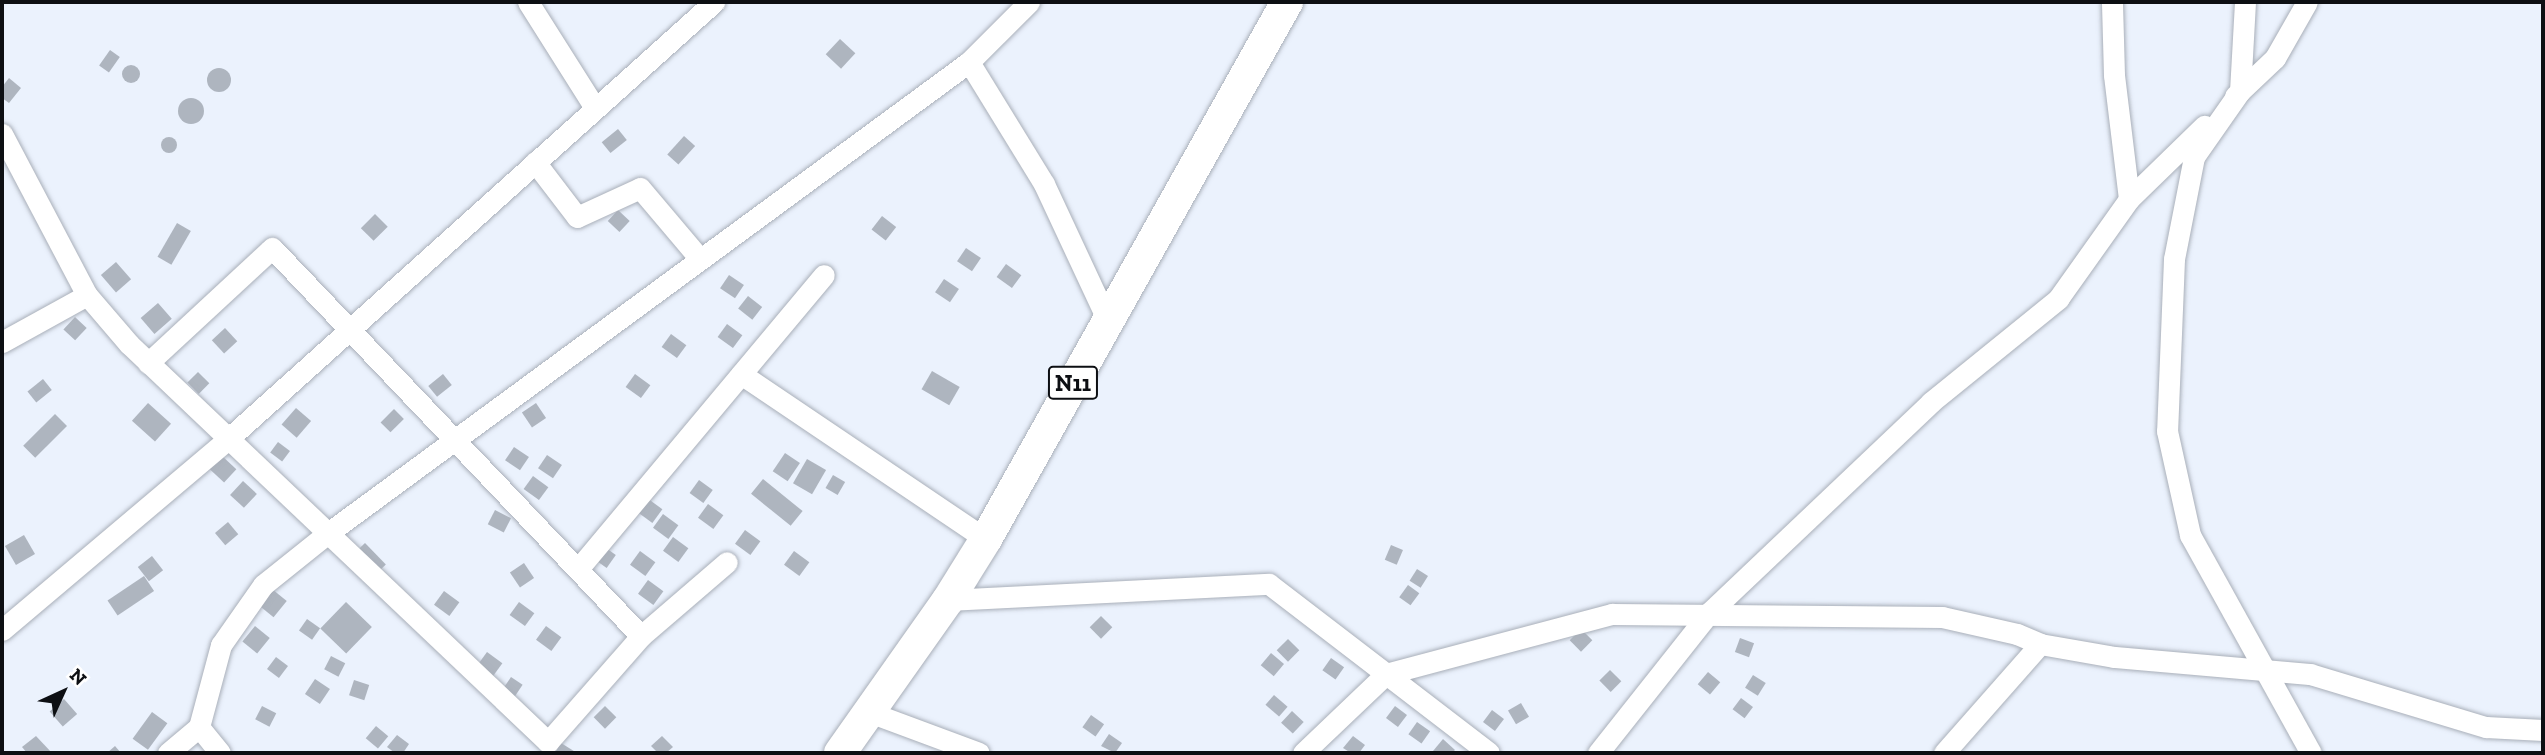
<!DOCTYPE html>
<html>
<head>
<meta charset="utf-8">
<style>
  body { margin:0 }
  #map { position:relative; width:2545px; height:755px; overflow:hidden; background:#ebf2fd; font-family:"Zilla Slab",serif }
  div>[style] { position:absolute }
  .building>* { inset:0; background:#aeb5bf; transform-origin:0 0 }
  .round { border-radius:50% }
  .roads { filter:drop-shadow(0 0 2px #a9afb9) drop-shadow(0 0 2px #a9afb9) }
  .street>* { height:21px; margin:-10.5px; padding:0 10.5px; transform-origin:10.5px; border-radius:10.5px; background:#fff }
  .primary>* { height:32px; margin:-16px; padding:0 16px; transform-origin:16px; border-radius:16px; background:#fff }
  span { translate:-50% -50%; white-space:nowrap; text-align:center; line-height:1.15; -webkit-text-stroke:5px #fff; paint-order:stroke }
  .shield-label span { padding:2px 5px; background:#fff; border:2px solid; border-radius:5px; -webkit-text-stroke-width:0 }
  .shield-label { font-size:23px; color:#0d0f13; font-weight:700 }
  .frame { position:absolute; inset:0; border:4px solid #0d0f13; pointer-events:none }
  .north { position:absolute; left:28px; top:657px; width:70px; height:70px; -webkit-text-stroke:5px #fff; paint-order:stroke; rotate:45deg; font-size:19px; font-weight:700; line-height:28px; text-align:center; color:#0d0f13 }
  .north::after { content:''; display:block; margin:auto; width:24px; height:32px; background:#0d0f13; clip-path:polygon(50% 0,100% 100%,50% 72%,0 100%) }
</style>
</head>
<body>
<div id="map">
  <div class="building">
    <i style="left:840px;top:39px;width:21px;height:21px;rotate:43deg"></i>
    <i style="left:110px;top:50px;width:12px;height:19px;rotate:35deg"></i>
    <i class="round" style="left:122px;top:65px;width:18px;height:18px"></i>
    <i class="round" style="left:207px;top:68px;width:24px;height:24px"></i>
    <i style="clip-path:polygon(9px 78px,21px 88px,9px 103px,2px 98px,2px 87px)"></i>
    <i class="round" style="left:178px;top:98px;width:26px;height:26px"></i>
    <i style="left:618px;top:129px;width:14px;height:21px;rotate:51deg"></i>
    <i style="left:684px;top:136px;width:15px;height:25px;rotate:42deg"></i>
    <i class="round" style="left:161px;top:137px;width:16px;height:16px"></i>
    <i style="left:618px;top:210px;width:16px;height:15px;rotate:43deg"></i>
    <i style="left:375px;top:214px;width:18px;height:20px;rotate:45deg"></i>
    <i style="left:882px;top:216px;width:18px;height:17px;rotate:38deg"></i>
    <i style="left:177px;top:223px;width:16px;height:39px;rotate:30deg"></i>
    <i style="left:966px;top:248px;width:18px;height:16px;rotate:34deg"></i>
    <i style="left:116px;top:262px;width:23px;height:20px;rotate:49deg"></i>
    <i style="left:1006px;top:264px;width:19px;height:16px;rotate:36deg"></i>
    <i style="left:729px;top:275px;width:18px;height:16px;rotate:34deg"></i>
    <i style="left:944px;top:279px;width:18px;height:16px;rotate:34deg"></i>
    <i style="left:748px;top:296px;width:18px;height:16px;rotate:38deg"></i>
    <i style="left:158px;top:303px;width:21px;height:23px;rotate:49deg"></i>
    <i style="left:75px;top:317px;width:16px;height:17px;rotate:43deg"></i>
    <i style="left:727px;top:324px;width:19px;height:16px;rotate:36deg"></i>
    <i style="left:225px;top:328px;width:18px;height:18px;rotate:47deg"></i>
    <i style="left:671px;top:334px;width:19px;height:16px;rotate:36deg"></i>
    <i style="left:932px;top:371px;width:32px;height:21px;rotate:30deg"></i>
    <i style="left:198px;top:372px;width:16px;height:15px;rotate:45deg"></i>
    <i style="left:443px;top:374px;width:14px;height:19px;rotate:51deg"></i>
    <i style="left:635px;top:374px;width:19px;height:16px;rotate:36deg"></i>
    <i style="left:43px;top:379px;width:14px;height:20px;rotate:51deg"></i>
    <i style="left:148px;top:403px;width:31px;height:24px;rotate:42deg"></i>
    <i style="left:536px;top:403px;width:18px;height:17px;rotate:56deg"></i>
    <i style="left:296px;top:408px;width:20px;height:22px;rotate:41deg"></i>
    <i style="left:394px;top:409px;width:14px;height:19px;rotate:45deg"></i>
    <i style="left:55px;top:414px;width:17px;height:45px;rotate:45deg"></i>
    <i style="left:278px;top:442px;width:15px;height:13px;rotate:37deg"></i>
    <i style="left:514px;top:447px;width:18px;height:16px;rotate:34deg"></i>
    <i style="left:785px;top:453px;width:18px;height:22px;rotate:34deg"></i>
    <i style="left:221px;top:455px;width:21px;height:18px;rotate:43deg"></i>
    <i style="left:547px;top:455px;width:18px;height:16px;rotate:34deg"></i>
    <i style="left:807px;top:459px;width:22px;height:28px;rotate:30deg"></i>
    <i style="left:833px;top:475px;width:14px;height:15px;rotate:30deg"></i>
    <i style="left:533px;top:476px;width:19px;height:16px;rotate:36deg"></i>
    <i style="left:763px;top:479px;width:51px;height:19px;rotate:39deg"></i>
    <i style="left:699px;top:480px;width:17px;height:16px;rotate:36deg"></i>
    <i style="left:243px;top:481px;width:19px;height:19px;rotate:43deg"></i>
    <i style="left:647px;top:498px;width:19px;height:17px;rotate:36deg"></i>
    <i style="left:708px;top:504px;width:19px;height:17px;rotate:36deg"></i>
    <i style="left:495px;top:510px;width:18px;height:16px;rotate:27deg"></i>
    <i style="left:663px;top:514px;width:19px;height:17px;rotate:36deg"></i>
    <i style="left:228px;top:522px;width:16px;height:17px;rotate:50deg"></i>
    <i style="left:745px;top:530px;width:19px;height:17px;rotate:36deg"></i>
    <i style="left:24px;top:535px;width:22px;height:22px;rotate:60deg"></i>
    <i style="left:673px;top:537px;width:19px;height:17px;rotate:36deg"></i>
    <i style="left:365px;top:543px;width:30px;height:19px;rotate:46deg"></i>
    <i style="left:1391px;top:545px;width:13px;height:16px;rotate:23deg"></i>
    <i style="left:606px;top:548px;width:12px;height:16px;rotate:35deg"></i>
    <i style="left:640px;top:551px;width:19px;height:17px;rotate:36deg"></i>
    <i style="left:794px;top:551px;width:19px;height:17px;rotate:36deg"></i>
    <i style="left:152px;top:556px;width:18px;height:18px;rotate:52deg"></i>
    <i style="left:524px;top:563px;width:18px;height:17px;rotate:56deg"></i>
    <i style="left:1417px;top:569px;width:13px;height:14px;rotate:32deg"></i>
    <i style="left:144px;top:576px;width:18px;height:44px;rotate:56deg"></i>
    <i style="left:648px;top:580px;width:19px;height:17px;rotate:36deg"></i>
    <i style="left:1408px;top:585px;width:14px;height:15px;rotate:36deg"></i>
    <i style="left:272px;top:589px;width:19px;height:21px;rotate:39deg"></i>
    <i style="left:444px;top:591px;width:19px;height:17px;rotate:36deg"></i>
    <i style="left:346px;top:602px;width:36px;height:37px;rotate:44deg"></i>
    <i style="left:519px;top:602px;width:19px;height:16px;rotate:36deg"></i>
    <i style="left:1101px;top:616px;width:16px;height:16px;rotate:45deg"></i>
    <i style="left:307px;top:619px;width:16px;height:14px;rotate:35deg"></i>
    <i style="left:255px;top:626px;width:19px;height:20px;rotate:39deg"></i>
    <i style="left:546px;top:626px;width:19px;height:17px;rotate:36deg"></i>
    <i style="left:1581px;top:629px;width:16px;height:16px;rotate:45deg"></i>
    <i style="left:1740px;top:638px;width:15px;height:15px;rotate:20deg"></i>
    <i style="left:1288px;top:639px;width:16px;height:16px;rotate:45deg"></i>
    <i style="left:487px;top:652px;width:19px;height:17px;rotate:36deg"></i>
    <i style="left:1271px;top:653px;width:17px;height:16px;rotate:40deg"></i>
    <i style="left:331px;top:656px;width:16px;height:15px;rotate:27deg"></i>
    <i style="left:276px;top:657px;width:15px;height:15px;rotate:37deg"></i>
    <i style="left:1331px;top:658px;width:16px;height:15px;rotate:35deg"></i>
    <i style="left:1610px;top:670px;width:16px;height:15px;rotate:45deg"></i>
    <i style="left:1708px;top:672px;width:16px;height:16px;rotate:40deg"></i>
    <i style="left:1753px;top:675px;width:15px;height:15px;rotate:32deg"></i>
    <i style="left:511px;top:677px;width:14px;height:14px;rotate:34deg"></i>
    <i style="left:315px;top:679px;width:18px;height:18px;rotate:34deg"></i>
    <i style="left:354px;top:680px;width:16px;height:16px;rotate:18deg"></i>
    <i style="left:1274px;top:695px;width:18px;height:13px;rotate:41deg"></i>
    <i style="left:1741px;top:698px;width:15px;height:14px;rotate:37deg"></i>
    <i style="left:64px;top:699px;width:20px;height:19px;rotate:49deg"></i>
    <i style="left:1521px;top:703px;width:16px;height:15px;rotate:60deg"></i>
    <i style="left:262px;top:706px;width:16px;height:15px;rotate:27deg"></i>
    <i style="left:605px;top:706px;width:16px;height:16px;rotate:45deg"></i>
    <i style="left:1395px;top:706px;width:15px;height:15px;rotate:37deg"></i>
    <i style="left:1492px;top:710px;width:15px;height:15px;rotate:37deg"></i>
    <i style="left:1292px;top:711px;width:16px;height:16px;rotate:43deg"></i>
    <i style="left:152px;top:712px;width:19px;height:33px;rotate:36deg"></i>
    <i style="left:1091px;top:715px;width:16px;height:15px;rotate:35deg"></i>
    <i style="left:1417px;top:722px;width:16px;height:15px;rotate:35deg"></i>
    <i style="left:376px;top:726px;width:16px;height:16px;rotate:40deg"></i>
    <i style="clip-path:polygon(1109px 734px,1122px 743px,1115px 753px,1101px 746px)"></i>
    <i style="clip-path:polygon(397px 735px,409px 744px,403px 753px,395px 753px,387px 747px)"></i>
    <i style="clip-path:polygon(36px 736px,52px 753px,27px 753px,22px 747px)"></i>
    <i style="clip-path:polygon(662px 736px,673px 747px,666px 753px,658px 753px,651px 746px)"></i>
    <i style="clip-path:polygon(1353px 736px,1365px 745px,1359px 753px,1351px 753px,1343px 748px)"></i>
    <i style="clip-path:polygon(1443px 739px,1455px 750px,1452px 753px,1433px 751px)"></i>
    <i style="clip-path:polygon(561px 743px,577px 753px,555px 753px)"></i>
    <i style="clip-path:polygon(115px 746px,121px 753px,107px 753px)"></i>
  </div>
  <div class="roads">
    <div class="street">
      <i style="left:528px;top:2px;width:125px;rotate:57.7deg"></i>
      <i style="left:2245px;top:2px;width:89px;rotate:93.2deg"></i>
      <i style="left:2240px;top:91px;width:80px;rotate:124.9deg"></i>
      <i style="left:2194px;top:157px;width:104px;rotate:101.1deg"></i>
      <i style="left:2174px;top:259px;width:172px;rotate:92.3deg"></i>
      <i style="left:2167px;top:431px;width:107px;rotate:77.5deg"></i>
      <i style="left:2190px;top:535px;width:249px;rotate:61deg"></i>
      <i style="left:969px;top:62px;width:143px;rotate:58.4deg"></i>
      <i style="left:1044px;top:184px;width:151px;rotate:65deg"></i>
      <i style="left:2235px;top:96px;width:55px;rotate:-43.5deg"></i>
      <i style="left:2275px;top:58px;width:64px;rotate:-60.3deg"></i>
      <i style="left:2px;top:134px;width:182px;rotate:62.2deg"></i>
      <i style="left:87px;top:295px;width:65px;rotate:49.4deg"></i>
      <i style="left:129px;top:344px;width:578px;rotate:43.53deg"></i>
      <i style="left:548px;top:742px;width:141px;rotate:-48.7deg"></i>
      <i style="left:641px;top:636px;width:113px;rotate:-40.7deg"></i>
      <i style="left:535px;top:162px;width:69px;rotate:52.6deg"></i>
      <i style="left:577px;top:217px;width:69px;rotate:-24.7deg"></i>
      <i style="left:640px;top:188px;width:93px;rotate:49.8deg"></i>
      <i style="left:2129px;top:199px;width:105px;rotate:-44.2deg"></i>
      <i style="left:2px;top:342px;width:97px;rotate:-28.9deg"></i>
      <i style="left:148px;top:363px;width:169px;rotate:-42.8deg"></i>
      <i style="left:272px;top:248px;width:535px;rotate:46.44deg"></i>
      <i style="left:741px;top:374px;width:295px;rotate:34deg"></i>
      <i style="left:578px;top:569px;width:383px;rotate:-50.1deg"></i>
      <i style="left:948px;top:600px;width:321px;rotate:-2.9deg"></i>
      <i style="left:1269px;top:584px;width:277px;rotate:37.5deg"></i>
      <i style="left:2px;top:630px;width:296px;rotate:-40.2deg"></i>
      <i style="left:228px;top:439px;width:654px;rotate:-41.96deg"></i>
      <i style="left:869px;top:712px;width:117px;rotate:20.4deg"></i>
      <i style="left:199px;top:727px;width:33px;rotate:51deg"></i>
      <i style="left:168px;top:753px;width:40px;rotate:-40deg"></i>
      <i style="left:199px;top:727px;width:85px;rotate:-75deg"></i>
      <i style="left:221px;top:645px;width:73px;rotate:-55deg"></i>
      <i style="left:263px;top:585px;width:83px;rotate:-38.7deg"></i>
      <i style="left:328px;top:533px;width:795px;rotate:-36.31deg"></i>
      <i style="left:969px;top:62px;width:85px;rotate:-45deg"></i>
      <i style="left:1303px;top:753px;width:115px;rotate:-43.6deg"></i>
      <i style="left:1386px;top:674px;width:234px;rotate:-14.9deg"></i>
      <i style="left:1612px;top:614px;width:330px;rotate:0.5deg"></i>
      <i style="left:1942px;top:617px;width:77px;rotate:12.8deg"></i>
      <i style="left:2017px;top:634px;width:25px;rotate:23deg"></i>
      <i style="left:2040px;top:644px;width:75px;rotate:10deg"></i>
      <i style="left:2114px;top:657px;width:197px;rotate:5deg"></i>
      <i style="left:2310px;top:674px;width:184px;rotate:16.8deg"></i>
      <i style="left:2486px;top:727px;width:57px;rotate:3deg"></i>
      <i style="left:1598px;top:753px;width:179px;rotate:-51.6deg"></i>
      <i style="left:1709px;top:613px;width:306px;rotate:-43.5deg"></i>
      <i style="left:1931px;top:402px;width:164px;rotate:-39deg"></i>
      <i style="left:2058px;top:299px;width:123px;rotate:-54.6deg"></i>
      <i style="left:2129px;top:199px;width:125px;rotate:-96.9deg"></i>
      <i style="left:2114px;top:75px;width:73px;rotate:-91.6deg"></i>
      <i style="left:1944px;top:753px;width:145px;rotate:-48.6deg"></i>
    </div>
    <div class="primary">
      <i style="left:840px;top:753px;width:187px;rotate:-54.8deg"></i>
      <i style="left:948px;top:600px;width:72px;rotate:-58.1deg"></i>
      <i style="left:986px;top:539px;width:616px;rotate:-60.73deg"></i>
    </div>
  </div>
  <div class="shield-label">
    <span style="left:1073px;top:383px">N11</span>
  </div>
  <div class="frame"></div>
  <div class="north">N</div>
</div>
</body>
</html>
